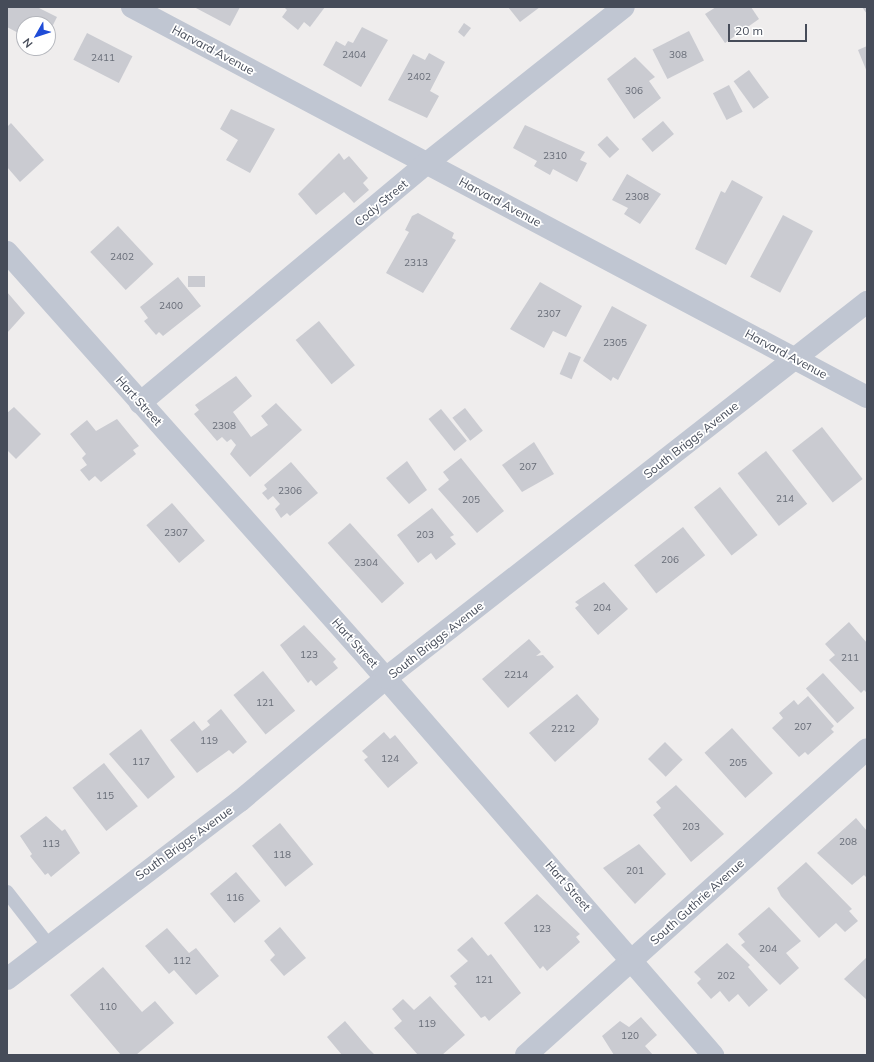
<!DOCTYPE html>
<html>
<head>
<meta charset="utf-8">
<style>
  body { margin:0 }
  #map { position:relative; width:874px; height:1062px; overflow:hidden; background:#efeded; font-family:Mulish,sans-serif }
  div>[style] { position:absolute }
  .building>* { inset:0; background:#cacbd1; transform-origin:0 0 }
  .lane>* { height:14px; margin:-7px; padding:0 7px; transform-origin:7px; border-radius:7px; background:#c0c6d2 }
  .street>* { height:22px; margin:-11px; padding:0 11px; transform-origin:11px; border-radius:11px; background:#c0c6d2 }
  span { translate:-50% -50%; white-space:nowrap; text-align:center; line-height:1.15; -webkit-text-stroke:3.5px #fff; paint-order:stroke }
  .number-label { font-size:10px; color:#676c77 }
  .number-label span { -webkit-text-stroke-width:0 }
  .street-label { font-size:12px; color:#464c59 }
  .frame { position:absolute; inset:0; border:8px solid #464c59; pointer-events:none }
  .north { position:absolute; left:16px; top:16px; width:40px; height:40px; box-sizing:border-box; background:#fff; border:1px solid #b5b7bd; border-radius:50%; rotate:231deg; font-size:11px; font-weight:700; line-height:16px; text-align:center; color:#464c59 }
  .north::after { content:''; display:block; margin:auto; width:14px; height:18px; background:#1f4cd7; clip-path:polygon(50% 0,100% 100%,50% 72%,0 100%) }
  .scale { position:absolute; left:728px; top:24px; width:79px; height:18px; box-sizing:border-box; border:2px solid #464c59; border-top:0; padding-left:5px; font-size:12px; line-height:14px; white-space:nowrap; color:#464c59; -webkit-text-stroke:3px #fff; paint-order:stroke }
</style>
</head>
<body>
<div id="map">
  <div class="building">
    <i style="clip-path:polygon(7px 7px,37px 7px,57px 17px,48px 35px,48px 24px,24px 24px,24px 36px,7px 27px)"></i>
    <i style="clip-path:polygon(194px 7px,240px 7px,230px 26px)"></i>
    <i style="clip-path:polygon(284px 7px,325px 7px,310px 27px,304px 22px,298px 30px,282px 17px,287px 10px)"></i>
    <i style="clip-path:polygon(508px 7px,540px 7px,520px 22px)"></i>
    <i style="clip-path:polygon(716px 7px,751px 7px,759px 19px,725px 43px,705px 14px)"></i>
    <i style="clip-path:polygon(862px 7px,867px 7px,867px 14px)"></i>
    <i style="clip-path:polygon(464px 23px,471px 28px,464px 37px,458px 32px)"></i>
    <i style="clip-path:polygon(362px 27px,388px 40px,361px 87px,323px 65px,336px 41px,345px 46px,348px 41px,353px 43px)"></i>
    <i style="left:689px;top:31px;width:33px;height:41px;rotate:63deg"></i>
    <i style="left:87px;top:33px;width:51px;height:30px;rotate:27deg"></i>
    <i style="clip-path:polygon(867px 46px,867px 72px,858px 50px)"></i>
    <i style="clip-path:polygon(429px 53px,445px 62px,430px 91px,439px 96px,427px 118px,388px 100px,413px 54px,425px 60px)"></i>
    <i style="clip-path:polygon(635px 57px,655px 77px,649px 81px,661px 98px,634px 119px,607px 79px)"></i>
    <i style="left:749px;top:70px;width:34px;height:19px;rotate:54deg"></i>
    <i style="left:729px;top:85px;width:30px;height:18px;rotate:63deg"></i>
    <i style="clip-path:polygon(231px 109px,275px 129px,250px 173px,226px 160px,238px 140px,220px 129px)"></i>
    <i style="left:663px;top:121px;width:17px;height:28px;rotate:50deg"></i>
    <i style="clip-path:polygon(11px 123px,44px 160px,20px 182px,7px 167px,7px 127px)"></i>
    <i style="clip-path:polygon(525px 125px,585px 152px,580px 160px,587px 163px,577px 182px,553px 169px,550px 175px,534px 166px,537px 161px,513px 148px)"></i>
    <i style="left:607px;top:136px;width:18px;height:13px;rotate:47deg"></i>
    <i style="clip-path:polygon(339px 153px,344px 160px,349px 156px,368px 178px,363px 183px,369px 190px,354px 203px,344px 192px,316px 215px,298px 194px)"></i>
    <i style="clip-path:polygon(627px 174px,661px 194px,640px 224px,624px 214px,628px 208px,612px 200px)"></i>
    <i style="clip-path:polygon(732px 180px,763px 197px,726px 265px,695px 249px,721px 191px,725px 193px)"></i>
    <i style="clip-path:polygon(418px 213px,454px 233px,452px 238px,456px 240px,423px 293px,386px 273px,409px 232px,405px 230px,412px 216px)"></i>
    <i style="left:783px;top:215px;width:34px;height:70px;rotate:28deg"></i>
    <i style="left:118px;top:226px;width:52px;height:38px;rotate:47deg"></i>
    <i style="left:188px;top:276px;width:17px;height:11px"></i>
    <i style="clip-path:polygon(178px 277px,201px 306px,163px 336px,159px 332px,156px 335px,144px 321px,148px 318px,140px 307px)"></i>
    <i style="clip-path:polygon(540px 282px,582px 306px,566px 337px,553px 331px,544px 348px,510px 329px)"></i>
    <i style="clip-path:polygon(7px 292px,25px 313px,7px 333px)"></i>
    <i style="clip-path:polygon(612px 306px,647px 325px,618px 380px,613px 377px,611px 381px,583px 361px)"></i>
    <i style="left:319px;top:321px;width:57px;height:30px;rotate:51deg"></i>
    <i style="left:569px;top:352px;width:13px;height:24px;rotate:23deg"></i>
    <i style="clip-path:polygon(236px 376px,252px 396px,233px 412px,251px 437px,268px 425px,261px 416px,276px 403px,302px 430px,250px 477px,230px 454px,236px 445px,231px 439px,227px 442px,222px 437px,217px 441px,194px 414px,199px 410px,195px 405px)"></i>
    <i style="clip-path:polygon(14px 407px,41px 434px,16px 459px,7px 450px,7px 413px)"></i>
    <i style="left:465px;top:408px;width:29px;height:16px;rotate:52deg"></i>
    <i style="left:441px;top:409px;width:41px;height:16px;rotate:51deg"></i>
    <i style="clip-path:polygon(117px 419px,139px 446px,133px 450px,136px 454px,101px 482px,95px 476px,89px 481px,80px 470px,87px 465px,82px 458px,86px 454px,70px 434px,87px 420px,96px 431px)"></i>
    <i style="left:822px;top:427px;width:66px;height:38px;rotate:52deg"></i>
    <i style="clip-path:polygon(534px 442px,554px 474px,522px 492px,502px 465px)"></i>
    <i style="left:766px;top:451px;width:67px;height:36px;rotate:52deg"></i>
    <i style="clip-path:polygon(461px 458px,504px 511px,477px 533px,438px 489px,449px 480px,443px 472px)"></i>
    <i style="clip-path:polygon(407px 461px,427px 490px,409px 504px,386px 478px)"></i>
    <i style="clip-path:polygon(291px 462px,318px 493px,290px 516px,287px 513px,281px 518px,275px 509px,280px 504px,273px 496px,268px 500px,262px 493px,267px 489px,264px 485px)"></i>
    <i style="left:720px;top:487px;width:61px;height:33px;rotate:52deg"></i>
    <i style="left:172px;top:503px;width:50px;height:34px;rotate:49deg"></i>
    <i style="clip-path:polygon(432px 508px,454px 535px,450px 537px,456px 544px,436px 560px,431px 553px,418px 563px,397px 535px)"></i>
    <i style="left:350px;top:523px;width:81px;height:30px;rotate:48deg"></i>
    <i style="left:683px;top:527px;width:36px;height:62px;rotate:52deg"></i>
    <i style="clip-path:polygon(604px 582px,628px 609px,598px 635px,575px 608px,579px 605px,575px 602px)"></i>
    <i style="clip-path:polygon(849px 622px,867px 643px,867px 693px,864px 690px,861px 693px,829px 660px,835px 655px,825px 644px)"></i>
    <i style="clip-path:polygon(304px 625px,336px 659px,333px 662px,338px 668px,316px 686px,311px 680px,308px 683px,280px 645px)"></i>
    <i style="clip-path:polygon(529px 639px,541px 652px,536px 656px,543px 655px,554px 667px,508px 708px,482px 679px)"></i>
    <i style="left:263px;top:671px;width:51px;height:38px;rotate:51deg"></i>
    <i style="left:823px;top:673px;width:47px;height:23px;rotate:48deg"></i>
    <i style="clip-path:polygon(577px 694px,599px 719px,597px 724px,555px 762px,529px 733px)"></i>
    <i style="clip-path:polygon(808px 696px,834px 726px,831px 729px,834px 732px,808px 755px,805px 752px,799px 757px,772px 728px,783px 718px,779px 713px,794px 700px,798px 705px)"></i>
    <i style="clip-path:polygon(221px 709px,247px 742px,233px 754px,229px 750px,197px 773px,170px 740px,194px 721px,202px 731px,210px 725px,207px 721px)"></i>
    <i style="left:732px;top:728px;width:61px;height:37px;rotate:48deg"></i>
    <i style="clip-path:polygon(141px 729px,175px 777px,148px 799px,109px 754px)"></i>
    <i style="clip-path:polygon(384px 732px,390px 739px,395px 735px,418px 763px,388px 788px,364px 760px,368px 757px,362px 751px)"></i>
    <i style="left:665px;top:742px;width:25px;height:24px;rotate:45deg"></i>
    <i style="left:104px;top:763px;width:55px;height:40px;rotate:52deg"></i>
    <i style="clip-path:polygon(676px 785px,724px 834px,691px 862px,653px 815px,661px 808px,656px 802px)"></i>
    <i style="clip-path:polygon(46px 816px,62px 831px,65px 829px,80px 853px,51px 877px,48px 873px,45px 875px,30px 856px,32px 854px,20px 836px)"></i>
    <i style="clip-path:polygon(856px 818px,867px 831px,867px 878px,864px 875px,852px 885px,817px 853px)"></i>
    <i style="left:280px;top:823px;width:53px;height:36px;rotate:51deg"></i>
    <i style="clip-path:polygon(639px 844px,666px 874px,635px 904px,603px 868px)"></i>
    <i style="clip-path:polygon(806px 862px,852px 909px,849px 911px,858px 921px,845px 932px,836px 923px,819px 938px,781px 896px,777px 888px)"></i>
    <i style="left:236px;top:872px;width:38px;height:34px;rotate:50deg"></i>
    <i style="clip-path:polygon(537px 894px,580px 934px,576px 937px,580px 942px,547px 971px,543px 966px,540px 969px,504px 923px)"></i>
    <i style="clip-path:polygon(769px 907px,801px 941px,786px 953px,799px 968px,780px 985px,741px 945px,745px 942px,738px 934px)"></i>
    <i style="clip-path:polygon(280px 927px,306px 958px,284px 976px,270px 960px,275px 955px,264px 941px)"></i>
    <i style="clip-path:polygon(167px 928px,189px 953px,196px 948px,219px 976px,196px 995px,174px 970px,169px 974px,145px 946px)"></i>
    <i style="clip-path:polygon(472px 937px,488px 956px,491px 954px,521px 993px,489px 1021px,485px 1016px,481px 1018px,454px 986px,457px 984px,450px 976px,468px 961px,457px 950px)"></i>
    <i style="clip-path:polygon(727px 943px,750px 965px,748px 967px,768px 990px,749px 1007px,738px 994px,729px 1002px,720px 991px,711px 999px,697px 983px,701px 979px,694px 972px)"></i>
    <i style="clip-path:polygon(867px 957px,867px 1000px,844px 979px)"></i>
    <i style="clip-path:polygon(103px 967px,142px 1012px,155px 1001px,174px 1023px,136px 1055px,121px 1055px,70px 995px)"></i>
    <i style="clip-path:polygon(430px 996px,465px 1035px,442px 1055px,418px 1055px,394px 1028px,402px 1021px,392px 1009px,403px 999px,414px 1010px)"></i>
    <i style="clip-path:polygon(641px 1017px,657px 1035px,645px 1046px,653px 1055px,614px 1055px,602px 1036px,620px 1021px,629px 1027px)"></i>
    <i style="clip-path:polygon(345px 1021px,368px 1048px,375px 1055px,342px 1055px,327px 1037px)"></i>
  </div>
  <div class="lane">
    <i style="left:7px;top:892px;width:68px;rotate:52.1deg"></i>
  </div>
  <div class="street">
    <i style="left:132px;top:7px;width:832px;rotate:27.95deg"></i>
    <i style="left:7px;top:252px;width:545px;rotate:48.35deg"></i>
    <i style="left:369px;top:659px;width:525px;rotate:49.02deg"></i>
    <i style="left:140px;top:403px;width:374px;rotate:-39.9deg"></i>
    <i style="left:427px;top:163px;width:251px;rotate:-38.4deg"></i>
    <i style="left:7px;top:979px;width:293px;rotate:-37.4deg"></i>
    <i style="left:240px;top:801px;width:191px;rotate:-40.1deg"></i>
    <i style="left:386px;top:678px;width:611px;rotate:-38.01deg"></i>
    <i style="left:526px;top:1055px;width:458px;rotate:-41.9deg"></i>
  </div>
  <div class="number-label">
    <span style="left:354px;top:55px">2404</span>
    <span style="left:678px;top:55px">308</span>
    <span style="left:103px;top:58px">2411</span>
    <span style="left:419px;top:77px">2402</span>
    <span style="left:634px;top:91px">306</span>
    <span style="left:555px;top:156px">2310</span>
    <span style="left:637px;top:197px">2308</span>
    <span style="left:122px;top:257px">2402</span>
    <span style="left:416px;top:263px">2313</span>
    <span style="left:171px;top:306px">2400</span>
    <span style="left:549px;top:314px">2307</span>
    <span style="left:615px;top:343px">2305</span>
    <span style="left:224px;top:426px">2308</span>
    <span style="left:528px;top:467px">207</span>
    <span style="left:290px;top:491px">2306</span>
    <span style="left:785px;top:499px">214</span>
    <span style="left:471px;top:500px">205</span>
    <span style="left:176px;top:533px">2307</span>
    <span style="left:425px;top:535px">203</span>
    <span style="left:670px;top:560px">206</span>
    <span style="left:366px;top:563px">2304</span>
    <span style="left:602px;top:608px">204</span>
    <span style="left:309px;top:655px">123</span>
    <span style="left:850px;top:658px">211</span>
    <span style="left:516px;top:675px">2214</span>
    <span style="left:265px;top:703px">121</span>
    <span style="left:803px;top:727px">207</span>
    <span style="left:563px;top:729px">2212</span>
    <span style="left:209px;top:741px">119</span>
    <span style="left:390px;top:759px">124</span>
    <span style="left:141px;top:762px">117</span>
    <span style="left:738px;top:763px">205</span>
    <span style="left:105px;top:796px">115</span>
    <span style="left:691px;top:827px">203</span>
    <span style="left:848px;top:842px">208</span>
    <span style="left:51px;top:844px">113</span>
    <span style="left:282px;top:855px">118</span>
    <span style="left:635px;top:871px">201</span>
    <span style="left:235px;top:898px">116</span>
    <span style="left:542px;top:929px">123</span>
    <span style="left:768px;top:949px">204</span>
    <span style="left:182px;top:961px">112</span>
    <span style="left:726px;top:976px">202</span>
    <span style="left:484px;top:980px">121</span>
    <span style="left:108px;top:1007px">110</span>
    <span style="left:427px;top:1024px">119</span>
    <span style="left:630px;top:1036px">120</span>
  </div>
  <div class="street-label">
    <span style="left:213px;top:50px;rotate:28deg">Harvard Avenue</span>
    <span style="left:500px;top:202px;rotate:28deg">Harvard Avenue</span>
    <span style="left:381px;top:203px;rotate:-40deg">Cody Street</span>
    <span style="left:786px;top:354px;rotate:28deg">Harvard Avenue</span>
    <span style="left:139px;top:401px;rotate:48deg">Hart Street</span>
    <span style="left:691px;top:440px;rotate:-38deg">South Briggs Avenue</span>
    <span style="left:436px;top:640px;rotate:-38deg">South Briggs Avenue</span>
    <span style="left:355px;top:643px;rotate:48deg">Hart Street</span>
    <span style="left:184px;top:843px;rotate:-36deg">South Briggs Avenue</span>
    <span style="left:568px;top:886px;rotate:49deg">Hart Street</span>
    <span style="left:697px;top:902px;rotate:-42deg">South Guthrie Avenue</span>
  </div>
  <div class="frame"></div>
  <div class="north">N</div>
  <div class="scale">20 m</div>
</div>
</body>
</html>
